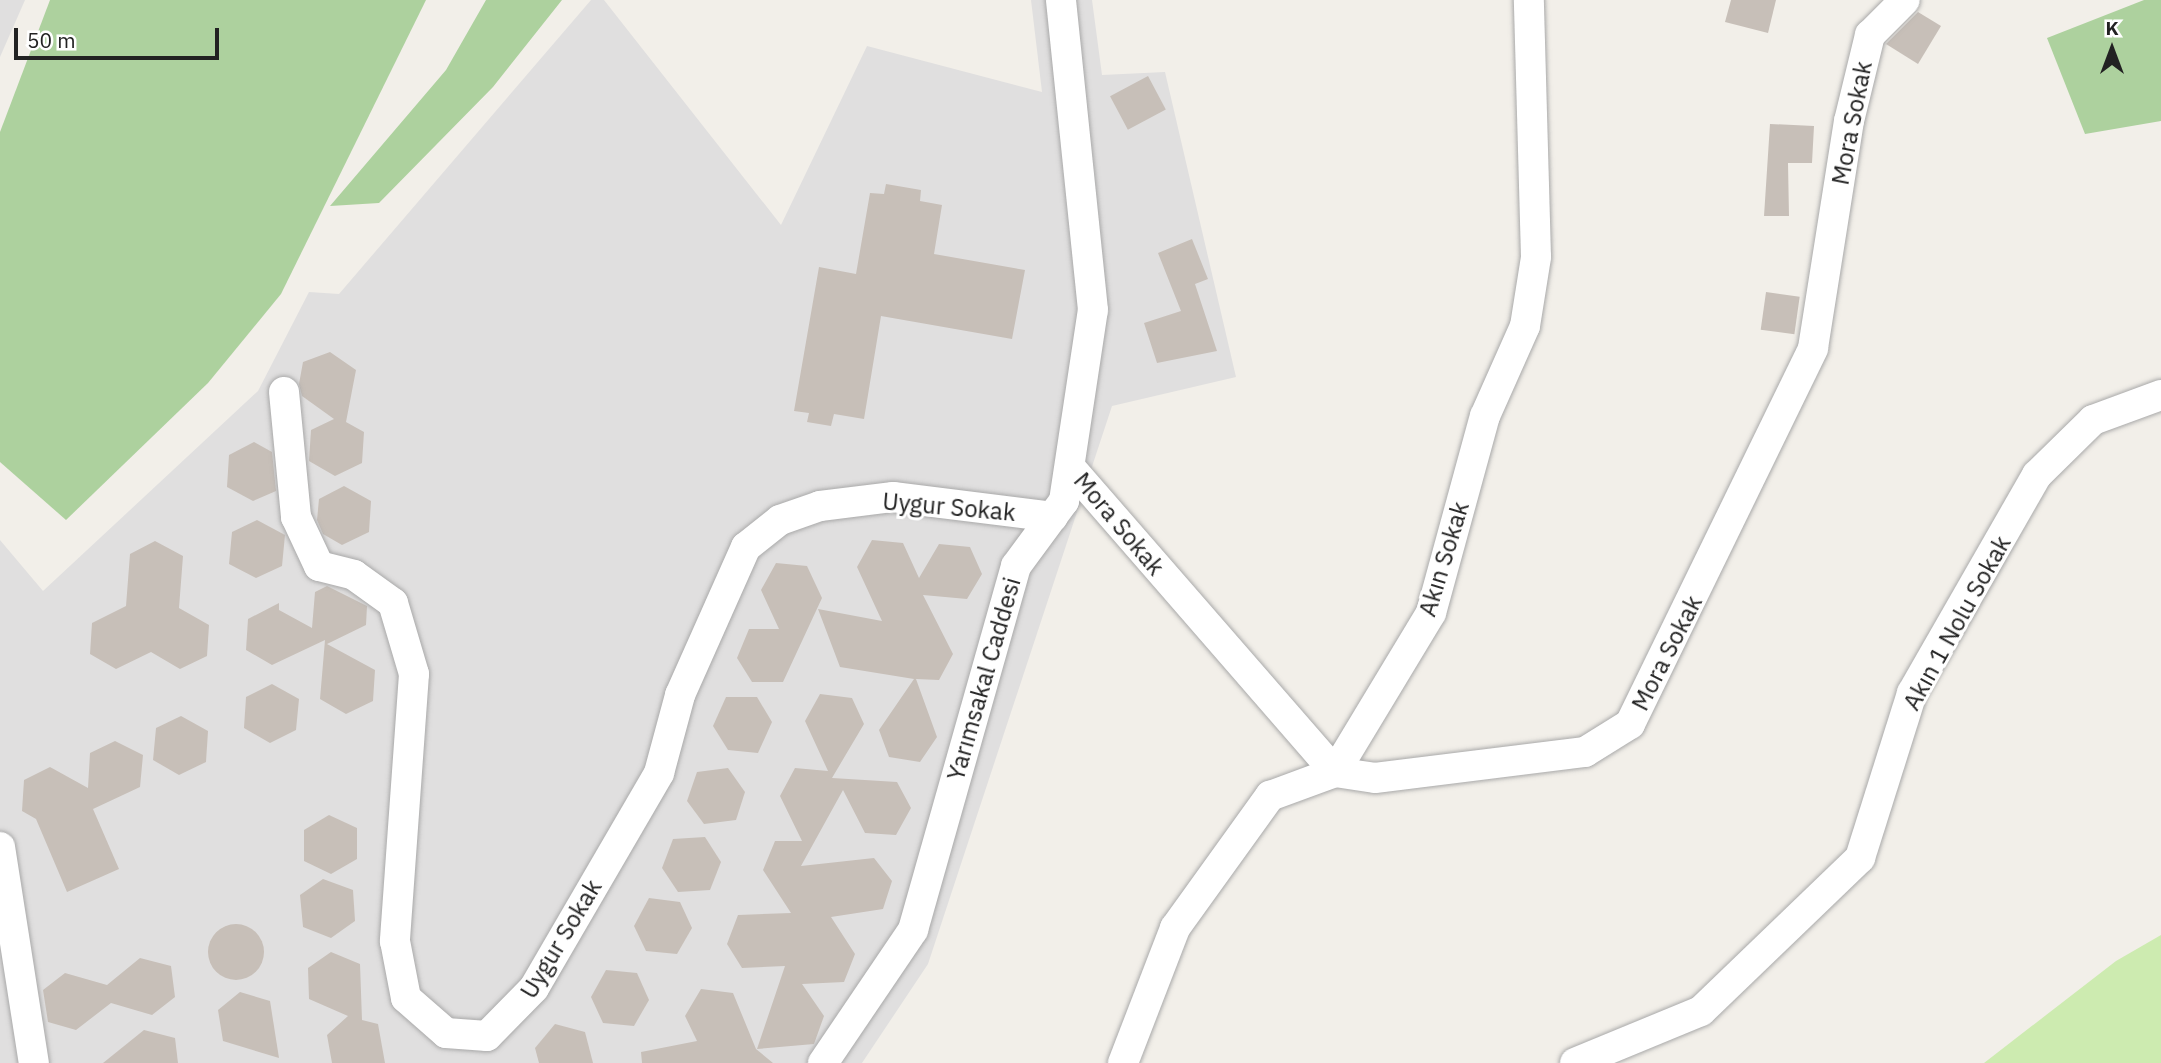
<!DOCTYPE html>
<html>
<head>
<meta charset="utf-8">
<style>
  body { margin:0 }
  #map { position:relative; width:2161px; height:1063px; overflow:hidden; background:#f2efe9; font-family:"IBM Plex Sans",sans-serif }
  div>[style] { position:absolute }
  .residential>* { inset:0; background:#e0dfdf }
  .grass>* { inset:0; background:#cdebb0 }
  .forest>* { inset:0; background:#add19e }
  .building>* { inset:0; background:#c7bfb8; transform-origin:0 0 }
  .round { border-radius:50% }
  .roads { filter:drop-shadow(0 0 2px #a9a9a9) drop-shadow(0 0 2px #a9a9a9) }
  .minor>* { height:30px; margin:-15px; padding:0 15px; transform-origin:15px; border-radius:15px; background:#fff }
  span { translate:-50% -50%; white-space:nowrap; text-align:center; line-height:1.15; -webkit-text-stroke:6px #fff; paint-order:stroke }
  .street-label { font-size:24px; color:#222 }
  .north { position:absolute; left:2077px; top:14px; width:70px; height:70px; -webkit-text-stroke:5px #fff; paint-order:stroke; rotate:0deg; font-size:19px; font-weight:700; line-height:28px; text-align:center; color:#222 }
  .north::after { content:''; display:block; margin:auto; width:24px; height:32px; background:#222; clip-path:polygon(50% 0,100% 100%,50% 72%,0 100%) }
  .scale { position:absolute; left:14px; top:28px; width:205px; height:32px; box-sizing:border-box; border:4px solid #222; border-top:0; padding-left:9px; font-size:21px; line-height:24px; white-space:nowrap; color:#222; -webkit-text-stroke:5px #fff; paint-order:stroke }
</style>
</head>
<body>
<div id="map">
  <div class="residential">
    <i style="clip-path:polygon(0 0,25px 0,0 57px)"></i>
    <i style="clip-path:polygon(591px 0,604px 0,781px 225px,867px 46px,1042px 92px,1031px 0,1092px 0,1102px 75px,1165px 72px,1236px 377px,1112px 406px,928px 964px,862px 1063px,0 1063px,0 540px,43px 591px,258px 391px,309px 292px,339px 294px)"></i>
  </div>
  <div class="grass">
    <i style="clip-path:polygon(2161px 935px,2161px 1063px,1984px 1063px,2116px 961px)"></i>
  </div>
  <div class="forest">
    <i style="clip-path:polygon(50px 0,426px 0,281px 294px,208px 383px,66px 520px,0 462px,0 132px)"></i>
    <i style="clip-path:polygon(486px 0,562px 0,493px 87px,379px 203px,330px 206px,446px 70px)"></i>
    <i style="clip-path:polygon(2144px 0,2161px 0,2161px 121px,2085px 134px,2047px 38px)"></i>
  </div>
  <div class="building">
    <i style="clip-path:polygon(1731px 0,1776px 0,1768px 33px,1725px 22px)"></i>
    <i style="clip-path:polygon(1918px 12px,1941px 26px,1918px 64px,1886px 44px)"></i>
    <i style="left:1148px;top:76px;width:38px;height:43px;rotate:62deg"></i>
    <i style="clip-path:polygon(1770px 124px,1814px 126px,1812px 163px,1788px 163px,1789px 216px,1764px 216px)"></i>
    <i style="clip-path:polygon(886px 184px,921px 190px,920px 201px,942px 205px,934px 254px,1025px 270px,1012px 339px,881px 316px,864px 419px,834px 414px,831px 426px,807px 422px,809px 413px,794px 411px,819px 267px,856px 274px,870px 193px,884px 194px)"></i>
    <i style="clip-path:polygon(1192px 239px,1208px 279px,1195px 284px,1217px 351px,1157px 363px,1144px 323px,1181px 311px,1158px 253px)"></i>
    <i style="left:1766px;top:292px;width:34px;height:38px;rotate:8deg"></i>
    <i style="clip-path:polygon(330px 352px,356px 370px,346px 422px,364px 432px,362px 463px,335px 476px,309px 461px,311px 430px,334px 419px,302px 396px,299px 384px,303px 362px)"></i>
    <i style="clip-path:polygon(254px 442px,272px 452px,276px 491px,253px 501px,227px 487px,229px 455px)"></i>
    <i style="clip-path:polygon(344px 486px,371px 501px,369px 532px,342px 545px,323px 534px,317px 520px,319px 499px)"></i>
    <i style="clip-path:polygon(257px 520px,285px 535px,282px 566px,256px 578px,229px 564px,232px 532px)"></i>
    <i style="clip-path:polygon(872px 540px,903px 543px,919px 578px,939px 544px,970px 547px,982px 574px,967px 599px,923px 595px,953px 654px,939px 680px,916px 679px,937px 737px,920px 762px,889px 757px,879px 730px,914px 679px,840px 667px,818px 609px,882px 621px,857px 567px)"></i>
    <i style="clip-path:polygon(155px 541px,183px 556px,179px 608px,209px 625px,207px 656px,180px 669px,151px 652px,116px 669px,90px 654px,92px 623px,126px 606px,130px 554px)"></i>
    <i style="clip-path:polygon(776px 563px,807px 566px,822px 598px,783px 682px,752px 682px,737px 658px,749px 629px,779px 629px,761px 590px)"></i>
    <i style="clip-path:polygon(327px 586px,367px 606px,366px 625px,327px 644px,375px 670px,373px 701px,346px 714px,320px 699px,325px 640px,272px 665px,246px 650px,248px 619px,279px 603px,279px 610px,312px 628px,315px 592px)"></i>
    <i style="clip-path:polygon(272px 684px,299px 699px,296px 730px,270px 743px,244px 728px,246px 697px)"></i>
    <i style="clip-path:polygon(820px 694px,852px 698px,864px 724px,832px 778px,897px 782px,911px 808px,896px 835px,865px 833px,843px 790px,801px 866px,874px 858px,892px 881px,883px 909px,831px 917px,855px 954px,844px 982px,802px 984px,824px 1016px,814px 1044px,757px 1049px,785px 966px,742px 968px,727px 944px,738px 915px,791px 913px,763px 870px,775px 841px,802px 841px,780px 796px,795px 768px,828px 771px,805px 721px)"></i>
    <i style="clip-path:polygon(726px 697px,757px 697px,772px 722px,758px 753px,728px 750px,713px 726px)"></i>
    <i style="clip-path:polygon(181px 716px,208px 731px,206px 762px,179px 775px,153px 760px,156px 728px)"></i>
    <i style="clip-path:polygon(115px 741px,143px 755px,140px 787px,93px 809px,119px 869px,67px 892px,36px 819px,22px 811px,24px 780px,50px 767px,88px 788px,90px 753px)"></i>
    <i style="clip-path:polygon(728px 768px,745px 792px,736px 820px,704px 824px,687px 801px,697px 772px)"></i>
    <i style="clip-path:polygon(329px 815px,357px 828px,357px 859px,331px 874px,304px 861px,304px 830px)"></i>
    <i style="clip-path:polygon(705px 837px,721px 862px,710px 890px,678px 892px,662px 868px,673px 839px)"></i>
    <i style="clip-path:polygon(323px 879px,353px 890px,355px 921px,331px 938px,303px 927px,300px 895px)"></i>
    <i style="clip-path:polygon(649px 898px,680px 902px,692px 928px,677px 954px,646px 951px,634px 926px)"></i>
    <i class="round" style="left:208px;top:924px;width:56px;height:56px"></i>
    <i style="clip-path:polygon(331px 952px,360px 964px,362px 1020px,378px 1024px,385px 1063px,332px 1063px,327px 1035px,348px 1016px,309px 999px,308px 968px)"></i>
    <i style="clip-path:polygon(140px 958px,171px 966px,175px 997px,152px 1015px,111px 1003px,76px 1030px,48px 1022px,43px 990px,65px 973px,107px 985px)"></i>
    <i style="clip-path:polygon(606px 970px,637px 973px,649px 1000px,634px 1026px,603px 1023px,591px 997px)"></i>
    <i style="clip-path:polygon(701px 989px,733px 993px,756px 1049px,773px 1063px,642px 1063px,641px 1052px,697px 1041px,685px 1016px)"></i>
    <i style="clip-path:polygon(240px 992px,270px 1001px,279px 1058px,223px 1041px,218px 1010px)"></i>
    <i style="clip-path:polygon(555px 1024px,585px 1032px,593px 1063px,539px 1063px,535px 1048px)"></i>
    <i style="clip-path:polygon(144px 1030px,175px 1038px,178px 1063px,103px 1063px)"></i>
  </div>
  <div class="roads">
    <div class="minor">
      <i style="left:284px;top:392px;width:126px;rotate:84.5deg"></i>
      <i style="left:296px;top:517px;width:54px;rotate:64.9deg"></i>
      <i style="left:319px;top:566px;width:36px;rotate:14deg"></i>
      <i style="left:354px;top:575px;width:48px;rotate:35.7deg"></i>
      <i style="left:393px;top:603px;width:74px;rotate:73.5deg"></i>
      <i style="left:414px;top:674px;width:268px;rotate:94.1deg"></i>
      <i style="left:395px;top:941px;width:58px;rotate:79.1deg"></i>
      <i style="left:406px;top:998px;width:53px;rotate:41.2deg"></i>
      <i style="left:446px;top:1033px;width:41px;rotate:4.2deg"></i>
      <i style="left:487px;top:1036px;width:67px;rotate:-45.6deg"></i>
      <i style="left:534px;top:988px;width:249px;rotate:-59.8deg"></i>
      <i style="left:659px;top:773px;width:81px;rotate:-74.9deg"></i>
      <i style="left:680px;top:695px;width:162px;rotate:-66deg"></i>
      <i style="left:746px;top:547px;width:43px;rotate:-38.5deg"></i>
      <i style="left:780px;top:520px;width:42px;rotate:-19.3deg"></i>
      <i style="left:820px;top:506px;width:74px;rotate:-7deg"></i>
      <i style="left:893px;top:497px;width:161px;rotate:7.1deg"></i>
      <i style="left:1070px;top:467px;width:404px;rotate:49deg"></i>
      <i style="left:1335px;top:772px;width:40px;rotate:8.5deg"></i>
      <i style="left:1375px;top:778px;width:212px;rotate:-7.1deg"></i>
      <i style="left:1585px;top:752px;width:53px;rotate:-31.9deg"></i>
      <i style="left:1630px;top:724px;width:418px;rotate:-64deg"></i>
      <i style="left:1813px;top:348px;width:230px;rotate:-81deg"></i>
      <i style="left:1849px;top:121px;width:89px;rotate:-76.3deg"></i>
      <i style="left:1870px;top:35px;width:49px;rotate:-45deg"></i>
      <i style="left:0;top:847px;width:219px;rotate:81.1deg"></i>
      <i style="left:823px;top:1063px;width:161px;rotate:-55.9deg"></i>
      <i style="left:913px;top:930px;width:378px;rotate:-74.2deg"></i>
      <i style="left:1016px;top:566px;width:81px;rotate:-53.6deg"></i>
      <i style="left:1064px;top:501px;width:193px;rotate:-81.4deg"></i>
      <i style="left:1093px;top:310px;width:312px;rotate:-95.9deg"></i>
      <i style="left:1123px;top:1063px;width:145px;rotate:-68.9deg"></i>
      <i style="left:1175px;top:928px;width:163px;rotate:-54.3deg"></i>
      <i style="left:1270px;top:796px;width:69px;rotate:-20.3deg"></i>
      <i style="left:1335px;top:772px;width:186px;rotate:-58.9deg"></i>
      <i style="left:1431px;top:613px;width:204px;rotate:-74.7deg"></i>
      <i style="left:1485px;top:416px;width:98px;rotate:-66deg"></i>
      <i style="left:1525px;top:326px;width:70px;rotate:-80.9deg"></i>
      <i style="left:1536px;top:257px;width:257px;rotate:-91.6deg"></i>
      <i style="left:1575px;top:1063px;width:136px;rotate:-22.4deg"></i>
      <i style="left:1701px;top:1011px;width:221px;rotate:-43.9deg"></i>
      <i style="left:1860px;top:858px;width:173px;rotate:-72.5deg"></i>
      <i style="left:1912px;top:693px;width:251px;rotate:-60.2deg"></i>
      <i style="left:2037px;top:475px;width:78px;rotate:-44.5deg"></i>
      <i style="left:2093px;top:420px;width:72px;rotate:-20.2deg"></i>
    </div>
  </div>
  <div class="street-label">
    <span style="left:1852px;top:123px;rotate:-79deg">Mora Sokak</span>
    <span style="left:949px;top:507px;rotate:5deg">Uygur Sokak</span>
    <span style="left:1119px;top:524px;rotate:50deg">Mora Sokak</span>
    <span style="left:1444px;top:559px;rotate:-73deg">Akın Sokak</span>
    <span style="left:1957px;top:623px;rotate:-61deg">Akın 1 Nolu Sokak</span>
    <span style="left:1667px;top:653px;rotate:-63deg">Mora Sokak</span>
    <span style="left:984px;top:679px;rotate:-74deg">Yarımsakal Caddesi</span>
    <span style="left:561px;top:939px;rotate:-59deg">Uygur Sokak</span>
  </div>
  <div class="north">K</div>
  <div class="scale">50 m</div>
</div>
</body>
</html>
